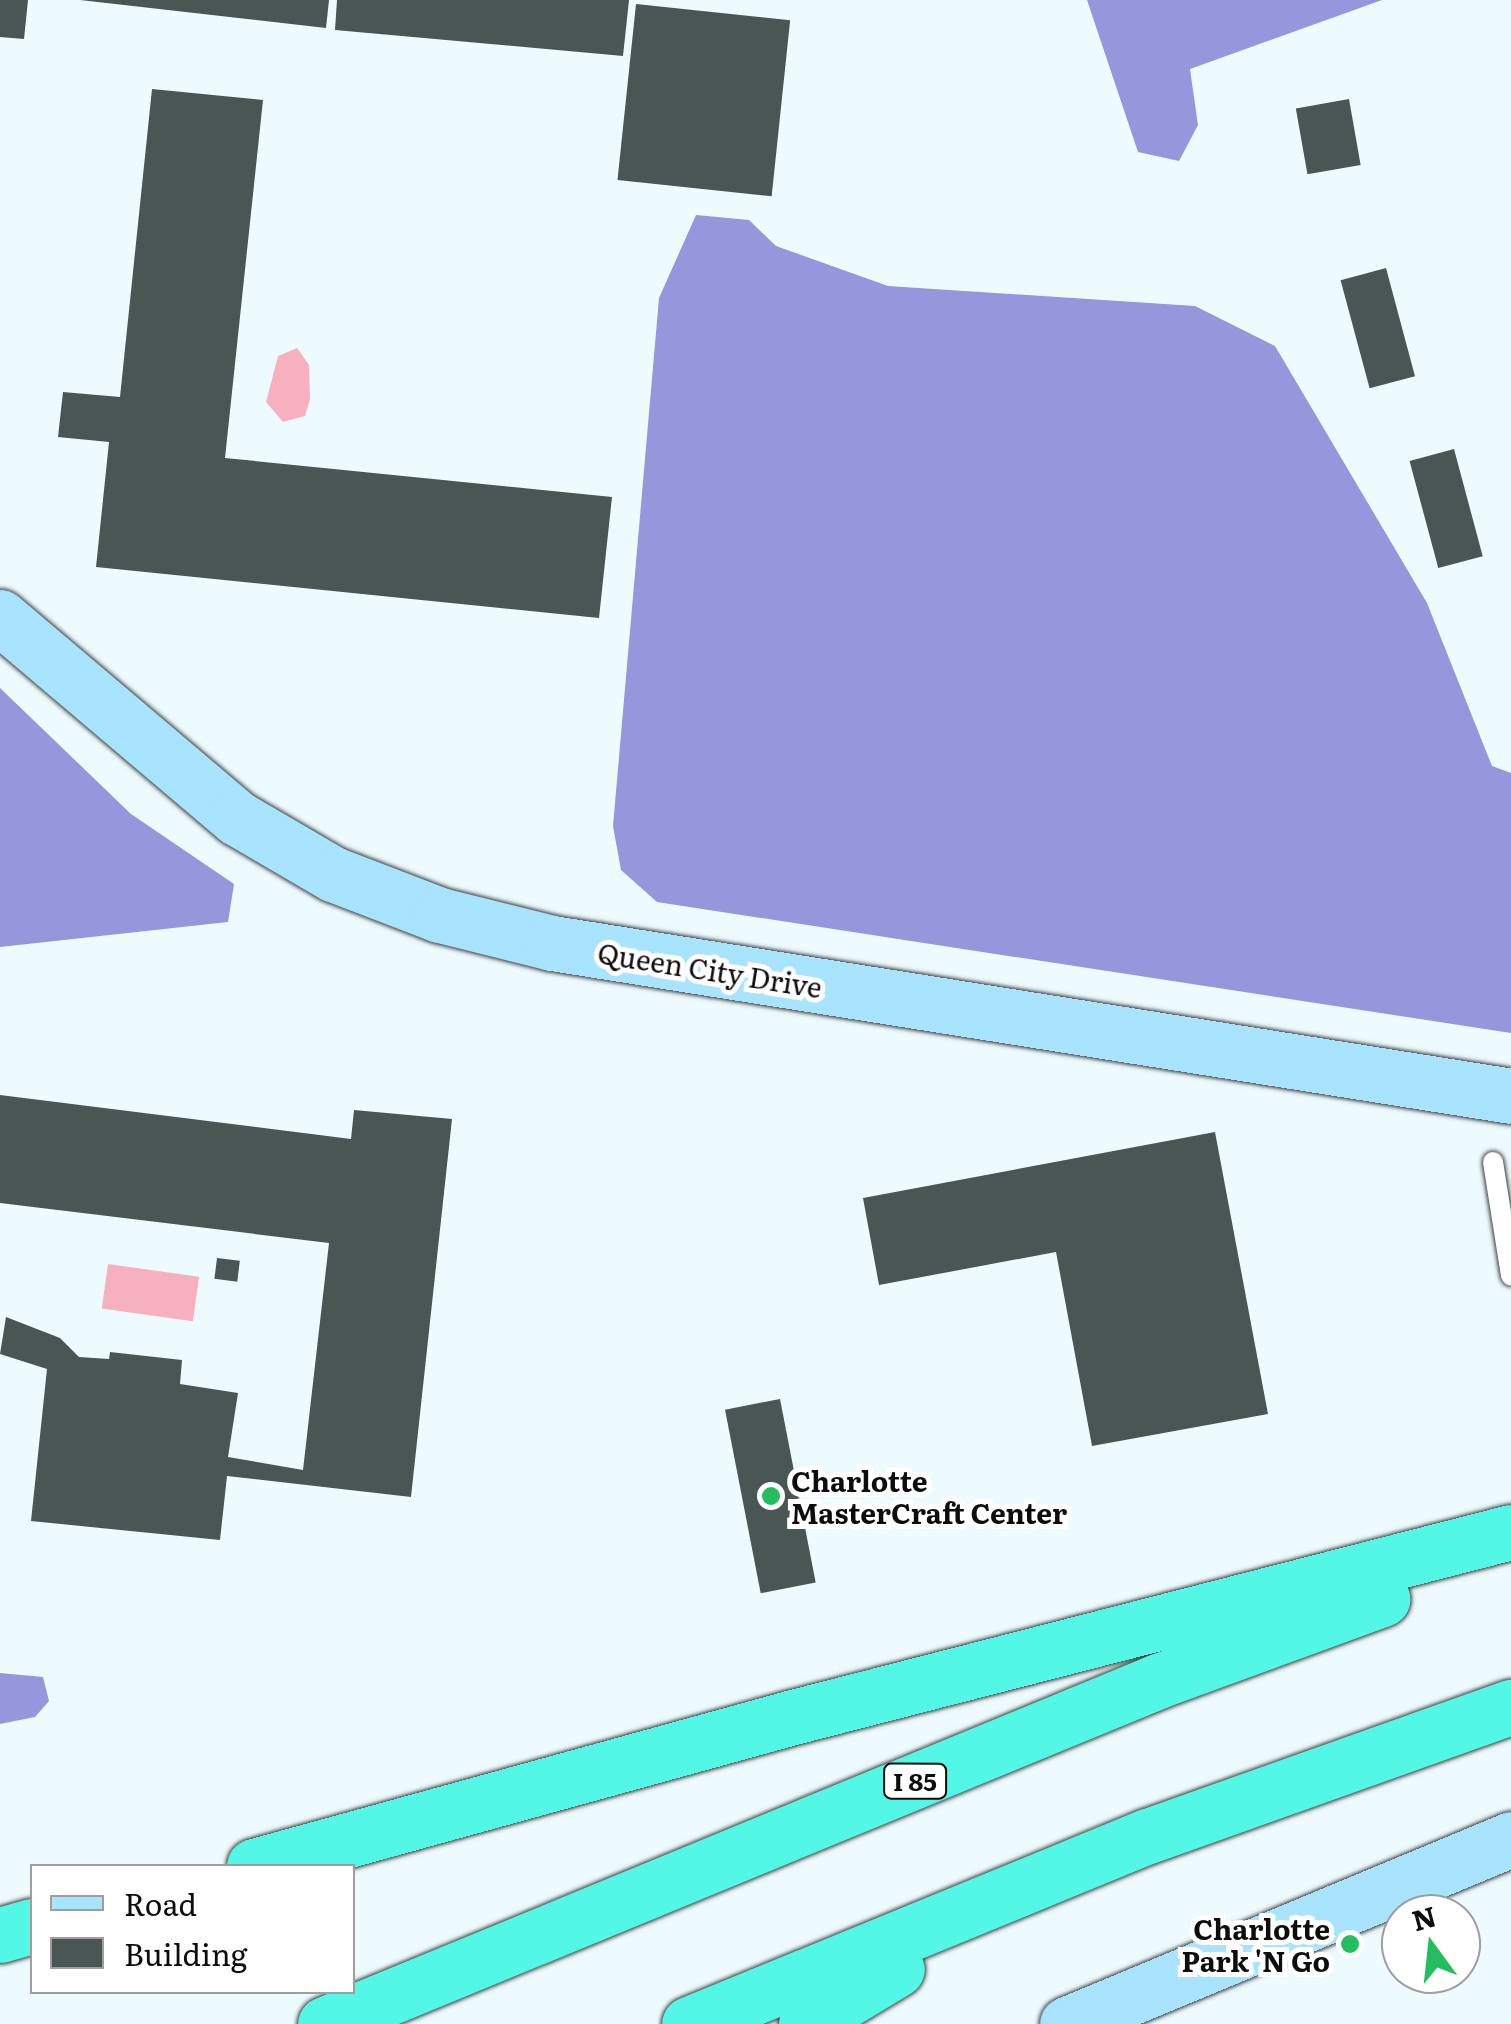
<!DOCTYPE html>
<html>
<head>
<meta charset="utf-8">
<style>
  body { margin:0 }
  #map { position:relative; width:1511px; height:2024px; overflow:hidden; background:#edfbff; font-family:Literata,serif }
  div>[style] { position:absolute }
  .forest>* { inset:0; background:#9596db }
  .water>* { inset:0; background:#f7b1be; transform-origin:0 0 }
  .building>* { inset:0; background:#495653; transform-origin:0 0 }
  .roads { filter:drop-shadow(0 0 2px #404040) drop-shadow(0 0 2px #404040) }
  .lane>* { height:20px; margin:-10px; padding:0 10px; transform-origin:10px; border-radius:10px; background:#fff }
  .secondary>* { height:55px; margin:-27.5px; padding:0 27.5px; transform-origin:27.5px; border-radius:27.5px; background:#a8e3ff }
  .highway>* { height:55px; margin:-27.5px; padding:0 27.5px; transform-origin:27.5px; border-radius:27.5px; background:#53f7e5 }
  .dots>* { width:28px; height:28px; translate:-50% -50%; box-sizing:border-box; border:5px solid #fff; border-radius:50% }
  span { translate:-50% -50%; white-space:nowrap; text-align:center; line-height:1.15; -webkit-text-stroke:10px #fff; paint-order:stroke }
  .shield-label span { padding:2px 8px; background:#fff; border:2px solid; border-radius:8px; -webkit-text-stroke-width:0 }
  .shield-label { font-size:25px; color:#0d0d0d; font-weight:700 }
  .street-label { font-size:28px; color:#0d0d0d }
  .poi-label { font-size:28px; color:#0d0d0d; font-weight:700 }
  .left { translate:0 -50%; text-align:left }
  .right { translate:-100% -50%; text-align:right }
  .legend { position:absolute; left:30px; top:1864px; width:325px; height:130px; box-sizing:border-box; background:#fff; border:2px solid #9e9e9e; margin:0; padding:12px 18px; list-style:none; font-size:30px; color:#0d0d0d }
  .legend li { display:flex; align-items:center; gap:20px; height:50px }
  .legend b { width:50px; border:2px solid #9e9e9e }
  .north { position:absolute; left:1381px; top:1894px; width:100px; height:100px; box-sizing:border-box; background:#fff; border:2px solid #9e9e9e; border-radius:50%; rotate:345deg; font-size:28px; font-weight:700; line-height:40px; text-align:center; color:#0d0d0d }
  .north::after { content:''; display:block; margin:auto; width:35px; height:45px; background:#23bf5f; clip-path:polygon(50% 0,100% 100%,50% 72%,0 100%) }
</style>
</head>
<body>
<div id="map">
  <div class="forest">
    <i style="clip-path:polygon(1087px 0,1382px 0,1190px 69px,1198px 125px,1179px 161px,1138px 152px)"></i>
    <i style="clip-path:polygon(696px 215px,749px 220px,776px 246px,888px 286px,1195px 306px,1275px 346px,1427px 603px,1492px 766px,1511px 773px,1511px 1033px,657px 902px,621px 870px,613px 826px,659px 298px)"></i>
    <i style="clip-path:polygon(0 688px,131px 814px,234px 884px,228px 922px,0 947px)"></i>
    <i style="clip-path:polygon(0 1673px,43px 1677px,49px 1701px,35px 1717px,0 1724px)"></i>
  </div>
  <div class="water">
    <i style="clip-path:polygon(297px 348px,309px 365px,310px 399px,305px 416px,283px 422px,266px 402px,278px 356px)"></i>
    <i style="left:108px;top:1264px;width:92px;height:45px;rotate:8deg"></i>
  </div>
  <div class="building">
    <i style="clip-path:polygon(0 0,28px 0,24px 39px,0 37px)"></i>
    <i style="clip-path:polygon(80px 0,329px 0,326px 28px)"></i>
    <i style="clip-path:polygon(337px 0,629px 0,623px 56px,335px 30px)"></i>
    <i style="left:636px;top:4px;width:155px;height:177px;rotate:6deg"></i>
    <i style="clip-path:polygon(152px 89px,263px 100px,225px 458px,612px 497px,599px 618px,96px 567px,109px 442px,58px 437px,63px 392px,120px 397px)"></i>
    <i style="left:1349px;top:99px;width:67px;height:54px;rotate:80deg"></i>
    <i style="left:1386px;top:268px;width:112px;height:47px;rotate:75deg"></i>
    <i style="left:1454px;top:449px;width:111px;height:46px;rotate:75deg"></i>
    <i style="clip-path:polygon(0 1095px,351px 1139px,354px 1110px,452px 1119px,411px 1497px,227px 1476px,220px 1540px,31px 1521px,47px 1369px,0 1354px,6px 1317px,60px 1338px,79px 1357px,109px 1359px,110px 1352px,182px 1360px,180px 1384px,238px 1393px,228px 1457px,303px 1470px,329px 1243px,0 1203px)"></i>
    <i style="clip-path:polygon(1215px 1132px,1268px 1414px,1092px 1446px,1056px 1252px,879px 1285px,863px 1198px)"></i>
    <i style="left:217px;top:1258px;width:23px;height:21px;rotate:7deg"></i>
    <i style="left:780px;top:1399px;width:187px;height:56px;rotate:79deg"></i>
  </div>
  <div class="roads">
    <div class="lane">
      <i style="left:1493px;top:1162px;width:115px;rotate:81deg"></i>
    </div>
    <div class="secondary">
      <i style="left:0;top:617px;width:311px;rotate:40.3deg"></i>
      <i style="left:237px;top:818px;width:111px;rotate:30.3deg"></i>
      <i style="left:333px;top:874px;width:115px;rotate:21deg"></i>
      <i style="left:440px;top:915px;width:115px;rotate:14deg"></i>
      <i style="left:552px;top:943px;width:971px;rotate:9.06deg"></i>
      <i style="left:1067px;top:2024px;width:481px;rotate:-22.6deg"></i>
    </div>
    <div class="highway">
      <i style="left:254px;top:1866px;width:559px;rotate:-15.45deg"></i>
      <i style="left:793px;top:1717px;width:741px;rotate:-14.45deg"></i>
      <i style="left:0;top:1935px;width:33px;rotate:-16deg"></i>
      <i style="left:325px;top:2024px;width:901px;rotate:-22.38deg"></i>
      <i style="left:1158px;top:1681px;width:239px;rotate:-20.1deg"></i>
      <i style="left:689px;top:2024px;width:496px;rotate:-22.3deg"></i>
      <i style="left:1148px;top:1836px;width:385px;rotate:-19.6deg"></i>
      <i style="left:806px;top:2024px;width:106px;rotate:-31.1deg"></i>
    </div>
  </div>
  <div class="dots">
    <i style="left:771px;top:1496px;background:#23bf5f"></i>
    <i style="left:1350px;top:1944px;background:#23bf5f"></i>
  </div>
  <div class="shield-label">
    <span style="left:915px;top:1781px">I 85</span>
  </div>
  <div class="street-label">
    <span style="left:710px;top:969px;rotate:9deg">Queen City Drive</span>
  </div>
  <div class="poi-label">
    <span class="left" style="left:791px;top:1496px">Charlotte<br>MasterCraft Center</span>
    <span class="right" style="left:1330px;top:1944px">Charlotte<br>Park 'N Go</span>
  </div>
  <ul class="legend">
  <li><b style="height:12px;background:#a8e3ff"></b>Road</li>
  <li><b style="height:28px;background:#495653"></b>Building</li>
  </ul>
  <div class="north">N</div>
</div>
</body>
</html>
